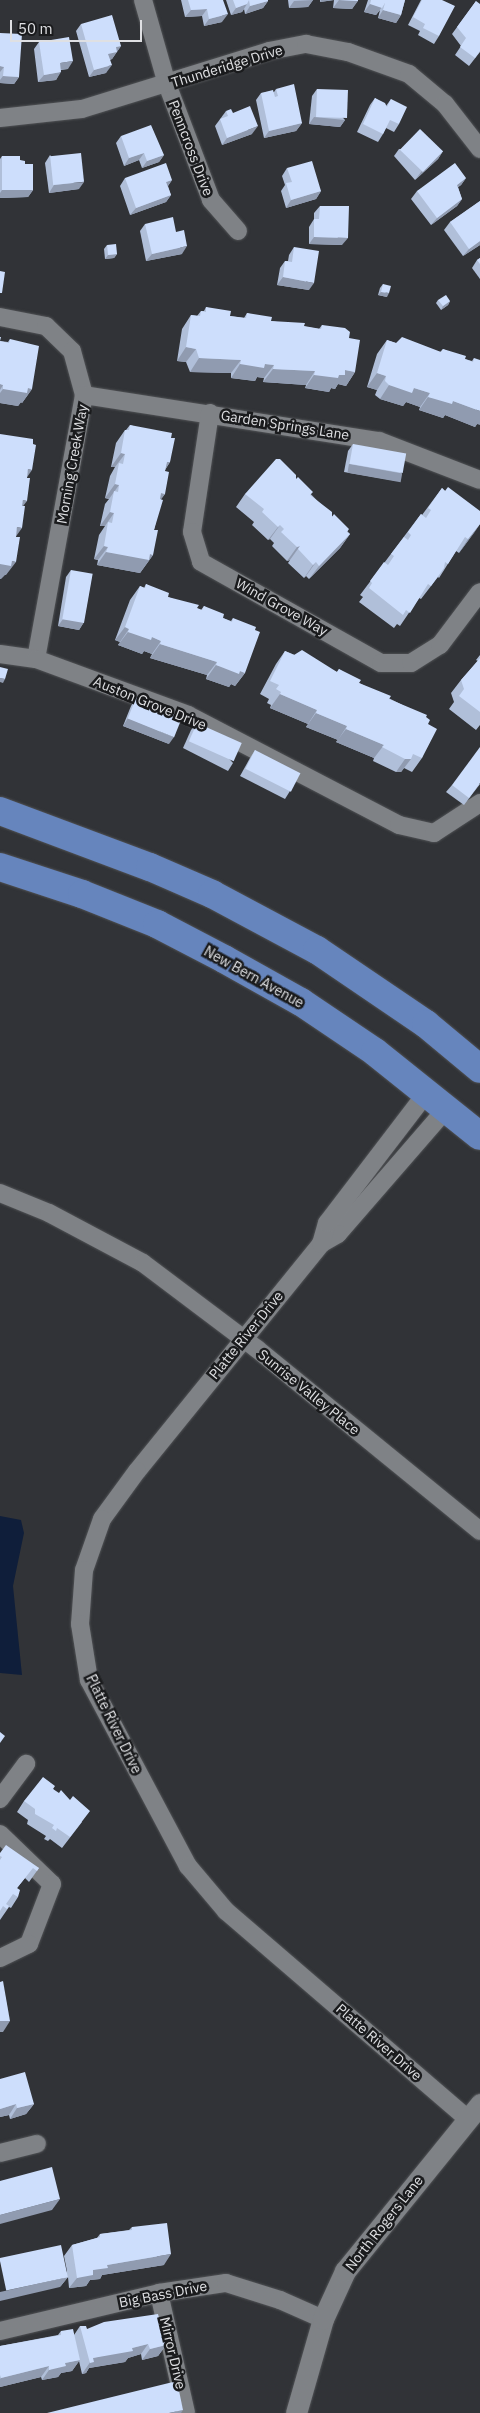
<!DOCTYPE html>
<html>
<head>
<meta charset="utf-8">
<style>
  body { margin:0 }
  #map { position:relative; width:480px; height:2413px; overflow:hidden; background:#313337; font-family:"IBM Plex Sans",sans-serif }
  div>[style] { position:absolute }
  .water>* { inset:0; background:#0f1e3a }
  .roads { filter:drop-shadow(0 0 1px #505255) drop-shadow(0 0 1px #505255) }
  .minor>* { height:18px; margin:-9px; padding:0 9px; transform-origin:9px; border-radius:9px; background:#7f8286 }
  .tertiary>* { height:21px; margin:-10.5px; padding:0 10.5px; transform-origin:10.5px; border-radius:10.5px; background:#7f8286 }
  .primary>* { height:28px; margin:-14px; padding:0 14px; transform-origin:14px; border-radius:14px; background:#6685bd }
  .wall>* { inset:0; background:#b0bfd9 }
  .shaded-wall>* { inset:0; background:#909bb0; transform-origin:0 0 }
  .building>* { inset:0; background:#cddefc; transform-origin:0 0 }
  span { translate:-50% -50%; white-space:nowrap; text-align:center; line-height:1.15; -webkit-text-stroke:5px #1a1b1d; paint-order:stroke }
  .street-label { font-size:14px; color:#dfe0e3 }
  .scale { position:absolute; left:10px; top:20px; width:132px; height:22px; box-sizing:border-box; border:2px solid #dfe0e3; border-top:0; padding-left:6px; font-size:15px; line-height:18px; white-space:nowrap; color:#dfe0e3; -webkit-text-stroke:4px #1a1b1d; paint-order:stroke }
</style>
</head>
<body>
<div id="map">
  <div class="water">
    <i style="clip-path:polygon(0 1516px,21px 1520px,24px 1533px,13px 1586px,22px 1675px,0 1673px)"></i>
  </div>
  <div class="roads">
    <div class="minor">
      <i style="left:143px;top:0;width:87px;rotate:74.1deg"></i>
      <i style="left:167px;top:84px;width:124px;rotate:69.2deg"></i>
      <i style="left:211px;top:200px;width:41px;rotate:48.9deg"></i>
      <i style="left:0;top:118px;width:82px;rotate:-6.3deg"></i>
      <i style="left:82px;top:109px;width:196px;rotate:-17.2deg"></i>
      <i style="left:269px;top:51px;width:38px;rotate:-11deg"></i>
      <i style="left:306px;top:44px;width:43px;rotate:10.8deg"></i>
      <i style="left:348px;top:52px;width:65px;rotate:19.8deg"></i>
      <i style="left:409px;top:74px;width:47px;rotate:39.8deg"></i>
      <i style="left:445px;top:104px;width:57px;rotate:52.1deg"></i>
      <i style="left:0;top:317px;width:47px;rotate:11.1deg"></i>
      <i style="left:46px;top:326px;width:36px;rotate:44deg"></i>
      <i style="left:72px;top:351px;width:46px;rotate:74.7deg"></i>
      <i style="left:84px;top:395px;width:268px;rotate:100.3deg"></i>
      <i style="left:84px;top:395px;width:299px;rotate:8.9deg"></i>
      <i style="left:379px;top:441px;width:108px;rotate:21.1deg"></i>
      <i style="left:210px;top:413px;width:120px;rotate:98.6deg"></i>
      <i style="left:192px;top:532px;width:31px;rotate:73deg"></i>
      <i style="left:201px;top:562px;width:206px;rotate:29.3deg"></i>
      <i style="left:381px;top:663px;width:30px"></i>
      <i style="left:411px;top:663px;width:34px;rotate:-32deg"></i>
      <i style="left:440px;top:645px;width:66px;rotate:-53deg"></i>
      <i style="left:0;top:654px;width:36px;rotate:8deg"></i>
      <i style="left:36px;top:659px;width:162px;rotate:20.2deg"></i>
      <i style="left:188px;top:715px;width:238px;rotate:27.5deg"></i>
      <i style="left:399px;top:825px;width:36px;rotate:13deg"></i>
      <i style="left:434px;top:833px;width:55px;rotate:-33.1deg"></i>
      <i style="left:447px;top:1108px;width:167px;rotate:130.9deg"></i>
      <i style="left:338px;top:1234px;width:20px;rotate:150deg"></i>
      <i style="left:321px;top:1244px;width:292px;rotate:129deg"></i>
      <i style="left:137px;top:1471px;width:59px;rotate:126.1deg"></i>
      <i style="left:102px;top:1519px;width:54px;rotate:109.4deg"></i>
      <i style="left:84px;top:1570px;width:54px;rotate:94.2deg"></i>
      <i style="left:80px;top:1624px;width:57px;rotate:80.9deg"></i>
      <i style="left:89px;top:1680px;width:211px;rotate:62deg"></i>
      <i style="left:188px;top:1866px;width:59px;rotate:49.8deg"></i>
      <i style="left:226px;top:1911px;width:319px;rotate:40.7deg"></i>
      <i style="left:0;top:1193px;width:53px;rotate:22.2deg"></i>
      <i style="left:49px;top:1213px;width:106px;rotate:28deg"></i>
      <i style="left:143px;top:1263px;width:143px;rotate:37deg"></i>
      <i style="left:257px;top:1349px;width:288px;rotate:39.2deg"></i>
      <i style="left:321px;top:1244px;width:22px;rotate:-74deg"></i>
      <i style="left:327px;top:1223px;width:165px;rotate:-52.6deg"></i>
      <i style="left:0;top:1799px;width:44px;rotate:-53.4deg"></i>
      <i style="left:0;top:1834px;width:72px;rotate:43.9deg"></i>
      <i style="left:52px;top:1884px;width:64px;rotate:111deg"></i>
      <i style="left:29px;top:1944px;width:32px;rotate:154deg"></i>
      <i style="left:0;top:2153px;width:38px;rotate:-14deg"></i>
      <i style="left:159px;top:2293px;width:123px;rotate:77.3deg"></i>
      <i style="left:0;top:2331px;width:163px;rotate:-13.4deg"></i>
      <i style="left:159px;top:2293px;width:68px;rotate:-8.5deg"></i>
      <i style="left:226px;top:2283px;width:57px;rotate:17.5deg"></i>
      <i style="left:280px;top:2300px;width:47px;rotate:23.8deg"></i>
    </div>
    <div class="tertiary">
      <i style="left:296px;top:2413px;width:98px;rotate:-74deg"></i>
      <i style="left:323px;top:2319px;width:53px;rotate:-65.4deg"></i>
      <i style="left:345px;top:2271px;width:215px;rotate:-51deg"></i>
    </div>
    <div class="primary">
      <i style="left:0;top:811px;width:160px;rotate:20.5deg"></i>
      <i style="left:150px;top:867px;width:68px;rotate:23.5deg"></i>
      <i style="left:212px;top:894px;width:119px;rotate:28.1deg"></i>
      <i style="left:317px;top:950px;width:132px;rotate:34.2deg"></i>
      <i style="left:426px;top:1024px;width:70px;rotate:39.8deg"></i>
      <i style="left:0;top:867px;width:86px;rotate:18.2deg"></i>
      <i style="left:82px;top:894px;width:81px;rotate:21.8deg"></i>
      <i style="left:157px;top:924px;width:76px;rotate:27.6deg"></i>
      <i style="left:224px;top:959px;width:88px;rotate:29.2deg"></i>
      <i style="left:301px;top:1002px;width:89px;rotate:34deg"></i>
      <i style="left:375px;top:1052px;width:134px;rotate:38.7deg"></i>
    </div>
  </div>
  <div class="wall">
    <i style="clip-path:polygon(181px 0,223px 0,222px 22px,204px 26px,202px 16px,185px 17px)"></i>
    <i style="clip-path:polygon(226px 0,268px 0,268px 1px,263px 8px,245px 14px,244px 9px,242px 12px,231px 15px)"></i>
    <i style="clip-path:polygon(288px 0,313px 0,308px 7px,289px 8px)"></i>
    <i style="clip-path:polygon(320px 0,358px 0,352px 9px,333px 8px,334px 0,320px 2px)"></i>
    <i style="clip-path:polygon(368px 0,405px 0,401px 15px,396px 23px,378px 18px,380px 10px,376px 15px,364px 12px)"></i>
    <i style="clip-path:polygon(421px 0,442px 0,439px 36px,434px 44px,418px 35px,420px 31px,408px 25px)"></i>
    <i style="clip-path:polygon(476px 1px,480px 52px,469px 66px,455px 55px,461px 46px,452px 34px)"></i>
    <i style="clip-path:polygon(81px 24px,121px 46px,112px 59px,110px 60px,106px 73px,89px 77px,76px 31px)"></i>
    <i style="clip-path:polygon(0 33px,19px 77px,14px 84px,0 83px)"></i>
    <i style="clip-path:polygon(39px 42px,68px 69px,61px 70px,56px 80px,38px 82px,34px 49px)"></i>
    <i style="clip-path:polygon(276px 89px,302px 123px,296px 131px,264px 138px,256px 100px,261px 93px,274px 92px)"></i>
    <i style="clip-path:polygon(317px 89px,345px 120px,340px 127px,309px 124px,312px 96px)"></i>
    <i style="clip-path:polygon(375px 98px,386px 106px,391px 99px,399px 124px,394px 132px,386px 128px,383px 134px,378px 142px,357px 132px,370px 105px)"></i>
    <i style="clip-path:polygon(226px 111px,252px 134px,222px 145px,215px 126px)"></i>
    <i style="clip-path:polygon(121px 136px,164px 155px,159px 162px,142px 168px,139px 160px,124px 166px,116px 143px)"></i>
    <i style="clip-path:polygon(399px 149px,443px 151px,438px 159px,415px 180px,394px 156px)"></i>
    <i style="clip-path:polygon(50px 155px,79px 189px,49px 193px,45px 163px)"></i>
    <i style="clip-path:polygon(2px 156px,20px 160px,25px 164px,33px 190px,28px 197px,0 198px,0 159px)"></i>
    <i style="clip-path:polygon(287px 168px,321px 191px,316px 199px,286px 208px,281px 191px,285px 185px,282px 176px)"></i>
    <i style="clip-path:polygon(125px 178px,172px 180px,168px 186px,171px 195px,166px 202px,130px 215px,120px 186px)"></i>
    <i style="clip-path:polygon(466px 178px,461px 185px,458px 187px,462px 199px,457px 206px,431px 225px,411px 199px,417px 191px)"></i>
    <i style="clip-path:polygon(480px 201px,480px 245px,463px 256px,444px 230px,450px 222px)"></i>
    <i style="clip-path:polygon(320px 206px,342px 245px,309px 244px,309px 227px,314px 219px,314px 213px)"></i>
    <i style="clip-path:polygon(145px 224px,176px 232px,182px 254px,146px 261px,140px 231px)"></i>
    <i style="clip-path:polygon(107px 245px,117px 254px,114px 258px,105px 259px,104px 249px)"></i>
    <i style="clip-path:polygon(294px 247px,309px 290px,277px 285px,280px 268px,285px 261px,288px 261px,289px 255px)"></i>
    <i style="clip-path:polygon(480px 258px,480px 279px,472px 268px,477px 260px)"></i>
    <i style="clip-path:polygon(383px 284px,387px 297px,378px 295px,380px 288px)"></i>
    <i style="clip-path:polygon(438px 300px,450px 301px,448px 305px,441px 310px,436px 303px)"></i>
    <i style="clip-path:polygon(206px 307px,230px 316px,244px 318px,247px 313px,271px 321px,319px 329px,322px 325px,349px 338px,355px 372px,346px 386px,338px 384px,335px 389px,331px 388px,329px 392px,305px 388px,306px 385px,263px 382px,264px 378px,257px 377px,255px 381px,231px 378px,231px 373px,190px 372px,186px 362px,177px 361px,182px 329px,191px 315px,197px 316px,201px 311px,204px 311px)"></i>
    <i style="clip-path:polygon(0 337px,0 341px,8px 342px,10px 339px,32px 389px,22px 403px,21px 402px,18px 406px,0 403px)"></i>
    <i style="clip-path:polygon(387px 340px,396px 343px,440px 352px,443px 349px,465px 359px,472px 361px,474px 358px,477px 424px,475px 427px,445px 415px,443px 418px,419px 410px,420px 407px,406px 402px,403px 406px,380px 399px,375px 395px,377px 390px,367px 387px,377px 354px)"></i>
    <i style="clip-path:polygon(130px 425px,171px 438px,170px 462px,165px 470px,165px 494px,161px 499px,154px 530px,153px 555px,140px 573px,97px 565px,98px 560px,94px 559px,99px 535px,105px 526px,100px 526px,105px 504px,109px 499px,105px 498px,110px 476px,115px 467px,111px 467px,116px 443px,125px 430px,126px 430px)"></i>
    <i style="clip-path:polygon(353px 444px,402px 473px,397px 481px,344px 472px,348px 451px)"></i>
    <i style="clip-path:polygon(296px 479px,350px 534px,340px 548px,309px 579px,306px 576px,304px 578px,288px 563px,290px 560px,287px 561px,272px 546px,274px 543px,270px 539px,268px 540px,252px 525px,254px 522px,236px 507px,245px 494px)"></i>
    <i style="clip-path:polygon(442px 488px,480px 524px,459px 553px,456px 551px,439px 578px,438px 577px,421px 599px,419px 598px,400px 626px,397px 624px,394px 628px,359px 602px,363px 597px,360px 595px,421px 514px,422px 515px)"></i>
    <i style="clip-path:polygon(71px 570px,84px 622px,79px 630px,58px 626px,66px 577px)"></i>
    <i style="clip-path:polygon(146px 584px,168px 597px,201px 610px,204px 606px,223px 618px,231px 621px,233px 618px,245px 673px,235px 686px,231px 684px,229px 687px,206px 679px,207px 675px,150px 658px,152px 654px,144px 651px,142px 654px,118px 645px,120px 642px,115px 640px,130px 600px,140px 586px,144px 588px)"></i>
    <i style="clip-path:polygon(285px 651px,337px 672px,339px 669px,359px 683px,426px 717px,428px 724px,422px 758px,412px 772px,404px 768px,401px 772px,396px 772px,373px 761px,374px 758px,336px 742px,338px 740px,306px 727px,308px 724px,270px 708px,271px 705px,267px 703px,269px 699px,260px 694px,276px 664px)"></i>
    <i style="clip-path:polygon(480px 655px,480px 725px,476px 730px,449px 709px,454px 702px,451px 693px,461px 680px,478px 661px,476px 660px)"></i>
    <i style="clip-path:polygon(136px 698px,169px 744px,123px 726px,131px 706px)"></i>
    <i style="clip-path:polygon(197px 723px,233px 763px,228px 771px,183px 748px,191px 730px)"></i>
    <i style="clip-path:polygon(255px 750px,290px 791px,285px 799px,240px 776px,250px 758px)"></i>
    <i style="clip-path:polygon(480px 784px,464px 805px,446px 792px,452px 785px)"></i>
    <i style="clip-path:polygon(53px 1789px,82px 1822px,62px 1848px,50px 1839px,48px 1841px,44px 1839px,46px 1836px,27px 1824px,28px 1820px,17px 1812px,24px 1801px)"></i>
    <i style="clip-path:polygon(0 1853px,39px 1868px,29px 1882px,25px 1878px,17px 1888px,18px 1897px,11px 1908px,9px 1907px,0 1920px)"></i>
    <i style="clip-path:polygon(0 2079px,34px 2104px,26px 2114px,10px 2119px,9px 2115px,0 2117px)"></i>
    <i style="clip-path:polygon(132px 2227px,164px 2265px,102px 2275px,100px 2279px,90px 2280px,86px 2286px,69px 2288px,68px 2277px,60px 2287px,67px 2271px,64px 2256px,72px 2245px,97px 2238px,100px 2234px,129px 2230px)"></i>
    <i style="clip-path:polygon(80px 2326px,87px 2329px,166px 2345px,158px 2356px,142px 2360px,141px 2354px,128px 2358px,125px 2362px,89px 2368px,86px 2373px,82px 2374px,79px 2361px,72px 2371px,61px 2373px,58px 2377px,42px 2380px,41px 2377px,0 2387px,0 2346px,58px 2335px,61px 2331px,74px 2335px)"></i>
  </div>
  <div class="shaded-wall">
    <i style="clip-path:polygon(313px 0,308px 7px,289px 8px,294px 1px)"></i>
    <i style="clip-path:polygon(321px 0,334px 0,320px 2px)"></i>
    <i style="clip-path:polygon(339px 0,358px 1px,352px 9px,333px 8px)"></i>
    <i style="clip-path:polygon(268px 1px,263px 8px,245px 14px,250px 6px)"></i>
    <i style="clip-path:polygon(385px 3px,376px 15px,364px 12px,370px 4px)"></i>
    <i style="clip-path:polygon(247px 4px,242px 12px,231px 15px,236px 8px)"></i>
    <i style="clip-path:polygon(207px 9px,202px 16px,185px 17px,191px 10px)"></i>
    <i style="clip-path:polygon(383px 10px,401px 15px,396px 23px,378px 18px)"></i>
    <i style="clip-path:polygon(228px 14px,222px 22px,204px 26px,209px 19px)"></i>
    <i style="clip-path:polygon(121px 46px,112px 59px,103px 61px,108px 54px,116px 47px)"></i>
    <i style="clip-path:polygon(73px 61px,68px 69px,54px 70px,60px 63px)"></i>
    <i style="clip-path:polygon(112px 65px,106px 73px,89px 77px,94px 70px)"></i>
    <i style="clip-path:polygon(0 66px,4px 67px,0 72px)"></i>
    <i style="clip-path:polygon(61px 72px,56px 80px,38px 82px,44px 75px)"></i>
    <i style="clip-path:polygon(3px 76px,19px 77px,14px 84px,0 83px,0 80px)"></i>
    <i style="clip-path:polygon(314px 117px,345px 120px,340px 127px,309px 124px)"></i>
    <i style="clip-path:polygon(302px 123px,296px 131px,264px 138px,269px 131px)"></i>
    <i style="clip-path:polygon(258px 126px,252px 134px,222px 145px,227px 138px)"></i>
    <i style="clip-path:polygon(443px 151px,438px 159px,415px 180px,421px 172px)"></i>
    <i style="clip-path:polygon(144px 153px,139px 160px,124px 166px,129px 158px)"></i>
    <i style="clip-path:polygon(164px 155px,159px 162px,142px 168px,147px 161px)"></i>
    <i style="clip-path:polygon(466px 178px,461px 185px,452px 192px,457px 185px)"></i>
    <i style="clip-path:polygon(172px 180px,167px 187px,166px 182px)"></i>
    <i style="clip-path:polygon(84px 182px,79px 189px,49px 193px,54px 185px)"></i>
    <i style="clip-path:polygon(2px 190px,33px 190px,28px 197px,0 198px,0 193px)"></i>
    <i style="clip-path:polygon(321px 191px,316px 199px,286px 208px,291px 200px)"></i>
    <i style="clip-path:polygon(171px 195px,166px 202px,130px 215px,136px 208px)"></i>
    <i style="clip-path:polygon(462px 199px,457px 206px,431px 225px,437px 218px)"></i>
    <i style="clip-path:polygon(314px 237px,348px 238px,342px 245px,309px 244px)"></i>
    <i style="clip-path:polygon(480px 241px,480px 245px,463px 256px,469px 249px)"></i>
    <i style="clip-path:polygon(187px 246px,182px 254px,146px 261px,152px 254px)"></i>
    <i style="clip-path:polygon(117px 254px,114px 258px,105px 259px,108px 255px)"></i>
    <i style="clip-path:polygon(283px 277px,314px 283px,309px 290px,277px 285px)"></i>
    <i style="clip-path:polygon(381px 292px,389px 293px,387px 297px,378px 295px)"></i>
    <i style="clip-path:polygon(450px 301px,448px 305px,441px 310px,443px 306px)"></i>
    <i style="clip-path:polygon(186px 347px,196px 349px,186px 362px,177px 361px)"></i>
    <i style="clip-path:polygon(199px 358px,241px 360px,231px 373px,190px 372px)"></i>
    <i style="clip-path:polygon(240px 364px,265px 364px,274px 365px,264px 378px,257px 377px,255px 381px,231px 378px)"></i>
    <i style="clip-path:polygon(273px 369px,315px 371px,306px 385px,263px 382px)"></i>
    <i style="clip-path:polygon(345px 370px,355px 372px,346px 386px,338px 384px,335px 389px,331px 388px,329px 392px,305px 388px,314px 375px,339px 375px)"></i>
    <i style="clip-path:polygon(377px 373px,386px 376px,377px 390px,367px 387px)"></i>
    <i style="clip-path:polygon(0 384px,3px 385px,0 390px)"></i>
    <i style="clip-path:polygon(389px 385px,414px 388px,430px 393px,420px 407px,406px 402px,403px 406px,380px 399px)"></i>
    <i style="clip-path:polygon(28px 388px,32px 389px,22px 403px,21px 402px,18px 406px,0 403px,0 393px,3px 389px)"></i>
    <i style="clip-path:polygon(428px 397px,453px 401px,480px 411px,480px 425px,477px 424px,475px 427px,445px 415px,443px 418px,419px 410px)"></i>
    <i style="clip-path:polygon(121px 453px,125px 454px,115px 467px,111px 467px)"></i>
    <i style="clip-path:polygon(167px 462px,170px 462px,161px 476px)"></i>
    <i style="left:349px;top:464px;width:54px;height:9px;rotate:10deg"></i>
    <i style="clip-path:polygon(28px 469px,32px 470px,23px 483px)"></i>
    <i style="clip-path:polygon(115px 484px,119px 485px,109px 499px,105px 498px)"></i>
    <i style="clip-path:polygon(161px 493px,165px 494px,155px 507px)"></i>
    <i style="clip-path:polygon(23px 500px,27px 501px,17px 514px)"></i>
    <i style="clip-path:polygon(110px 512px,114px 513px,105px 526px,100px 526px)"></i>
    <i style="clip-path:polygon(480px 524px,474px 533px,459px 553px,468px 539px)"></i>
    <i style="clip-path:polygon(280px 525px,270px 539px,268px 540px,278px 527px)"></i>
    <i style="clip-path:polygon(17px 527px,22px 528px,12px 542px)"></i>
    <i style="clip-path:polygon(350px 534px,340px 548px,309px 579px,319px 566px)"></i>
    <i style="clip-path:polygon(104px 546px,108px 547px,98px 560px,94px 559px)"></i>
    <i style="clip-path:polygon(300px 546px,290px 560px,287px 561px,297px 547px)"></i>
    <i style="clip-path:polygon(106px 552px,150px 554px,153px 555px,140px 573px,97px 565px)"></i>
    <i style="clip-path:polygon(12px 561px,16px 562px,6px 575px,5px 575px,1px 579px,0 579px,0 564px)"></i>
    <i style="clip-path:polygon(316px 562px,306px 576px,304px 578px,313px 565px)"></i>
    <i style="clip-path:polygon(63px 619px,84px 622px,79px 630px,58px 626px)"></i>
    <i style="clip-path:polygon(125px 627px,129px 629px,120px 642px,115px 640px)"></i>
    <i style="clip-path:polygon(128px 632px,152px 637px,161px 641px,152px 654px,144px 651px,142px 654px,118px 645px)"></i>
    <i style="clip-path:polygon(160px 644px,217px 662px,207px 675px,150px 658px)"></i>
    <i style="clip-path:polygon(216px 665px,240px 671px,245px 673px,235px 686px,231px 684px,229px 687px,206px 679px)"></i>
    <i style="clip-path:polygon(0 678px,5px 679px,3px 683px,0 682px)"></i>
    <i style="clip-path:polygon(280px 694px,317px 710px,308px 724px,270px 708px)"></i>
    <i style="clip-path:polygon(316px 713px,347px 726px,338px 740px,306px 727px)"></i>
    <i style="clip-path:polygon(128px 718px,174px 737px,169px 744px,123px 726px)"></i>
    <i style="clip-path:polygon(346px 729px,384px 745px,374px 758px,336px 742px)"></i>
    <i style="clip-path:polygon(405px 759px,411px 759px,401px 772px,396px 772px)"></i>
    <i style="clip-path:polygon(0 2021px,10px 2021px,3px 2032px,0 2032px)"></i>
    <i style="clip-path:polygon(16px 2104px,9px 2115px,0 2117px,0 2109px)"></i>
    <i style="clip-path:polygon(34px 2104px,26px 2114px,10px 2119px,17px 2108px)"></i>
    <i style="clip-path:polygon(60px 2199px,52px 2210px,0 2224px,0 2215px)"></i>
    <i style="clip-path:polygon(171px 2254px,164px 2265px,102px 2275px,100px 2279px,90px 2280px,86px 2286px,69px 2288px,77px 2278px,93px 2270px,107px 2265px)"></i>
    <i style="clip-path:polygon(68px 2277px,60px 2287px,0 2301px,0 2292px)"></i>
    <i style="clip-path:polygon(148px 2344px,141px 2354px,128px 2358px,125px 2362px,89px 2368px,86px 2373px,82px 2374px,93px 2358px)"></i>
    <i style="clip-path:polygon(166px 2345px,158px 2356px,142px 2360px,150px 2349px)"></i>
    <i style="clip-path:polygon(80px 2360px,72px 2371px,61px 2373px,58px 2377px,42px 2380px,49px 2370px,65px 2363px)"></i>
    <i style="clip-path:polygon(49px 2366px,41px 2377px,0 2387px,0 2379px,1px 2378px)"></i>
    <i style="clip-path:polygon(183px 2410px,181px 2413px,169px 2413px)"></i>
  </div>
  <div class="building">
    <i style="clip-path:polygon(188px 0,223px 0,228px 14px,209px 19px,207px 9px,191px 10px)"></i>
    <i style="clip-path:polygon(233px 0,268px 0,268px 1px,250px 6px,249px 0,247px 4px,236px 8px)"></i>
    <i style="clip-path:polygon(339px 0,358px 0,358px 1px)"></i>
    <i style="clip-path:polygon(371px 0,405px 0,401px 15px,383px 10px,385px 3px,382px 8px,370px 4px)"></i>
    <i style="clip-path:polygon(422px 0,442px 0,455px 6px,439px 36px,423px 28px,425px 24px,413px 17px)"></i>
    <i style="clip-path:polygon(476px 1px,480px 4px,480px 51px,475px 58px,460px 47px,466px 38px,457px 27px)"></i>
    <i style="clip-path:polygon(112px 15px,121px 46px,116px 47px,117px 52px,108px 54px,112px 65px,94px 70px,81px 24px)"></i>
    <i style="clip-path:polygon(0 33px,22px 34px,19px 77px,3px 76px,4px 67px,0 66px)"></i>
    <i style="clip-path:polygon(69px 37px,73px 61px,60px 63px,61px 72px,44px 75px,39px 42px)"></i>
    <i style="clip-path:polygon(294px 84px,302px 123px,269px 131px,261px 93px,273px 90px,275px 97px,278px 96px,276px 89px)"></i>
    <i style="left:317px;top:89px;width:31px;height:28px;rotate:2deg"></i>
    <i style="clip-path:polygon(375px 98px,385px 103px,387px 107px,391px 99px,407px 107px,399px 124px,390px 120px,383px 134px,363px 124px)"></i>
    <i style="clip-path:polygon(250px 106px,258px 126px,227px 138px,220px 119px,228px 116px,226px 111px,231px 109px,233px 113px)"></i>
    <i style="clip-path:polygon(151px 125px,164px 155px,147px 161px,144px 153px,129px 158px,121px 136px)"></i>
    <i style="left:420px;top:129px;width:32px;height:29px;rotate:44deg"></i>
    <i style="left:81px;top:153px;width:29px;height:31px;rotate:84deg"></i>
    <i style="clip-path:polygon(2px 156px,20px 156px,20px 160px,25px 161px,25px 164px,33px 164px,33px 190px,2px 190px)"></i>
    <i style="clip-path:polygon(312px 161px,321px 191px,291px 200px,286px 183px,292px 182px,287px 168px)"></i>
    <i style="clip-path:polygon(166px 163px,172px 180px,166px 182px,171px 195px,136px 208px,125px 178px)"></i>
    <i style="clip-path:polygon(455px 163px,466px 178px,457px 185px,462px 199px,437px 218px,417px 191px)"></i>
    <i style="clip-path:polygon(480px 201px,480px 241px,469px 249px,450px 222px)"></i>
    <i style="clip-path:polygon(320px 206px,349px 206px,348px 238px,314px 237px,314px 219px,319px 219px)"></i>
    <i style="clip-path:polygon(173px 217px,176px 232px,184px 230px,187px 246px,152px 254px,145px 224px)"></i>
    <i style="left:116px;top:244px;width:10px;height:9px;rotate:84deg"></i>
    <i style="clip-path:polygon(294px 247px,319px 251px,314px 283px,283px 277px,285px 261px,292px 262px)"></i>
    <i style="clip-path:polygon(480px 258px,480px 264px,477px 260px)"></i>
    <i style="clip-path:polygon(0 271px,5px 272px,2px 293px,0 293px)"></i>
    <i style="clip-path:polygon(383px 284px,391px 286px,389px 293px,381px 292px)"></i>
    <i style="clip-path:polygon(446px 295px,450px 301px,443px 306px,438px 300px)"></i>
    <i style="clip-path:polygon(206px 307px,231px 311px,230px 316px,246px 318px,247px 313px,272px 317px,271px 321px,305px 323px,304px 326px,321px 329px,322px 325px,345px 328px,350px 332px,349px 338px,360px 340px,355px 372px,345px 370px,345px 375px,339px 375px,338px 378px,314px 375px,315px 371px,273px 369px,274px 365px,265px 364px,264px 368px,240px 364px,241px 360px,199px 358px,196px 349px,186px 347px,191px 315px,200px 316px,201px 311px,206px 312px)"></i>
    <i style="clip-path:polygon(0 337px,1px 337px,0 341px,9px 343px,10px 339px,39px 346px,32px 389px,28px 388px,27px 393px,3px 389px,3px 385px,0 384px)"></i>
    <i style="clip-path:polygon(402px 337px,441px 352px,443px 349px,466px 356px,465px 359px,473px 362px,474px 358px,480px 360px,480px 411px,453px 401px,452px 404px,428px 397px,430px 393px,414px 388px,412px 393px,389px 385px,385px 381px,386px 376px,377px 373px,387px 340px,396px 343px)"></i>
    <i style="clip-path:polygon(130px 425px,172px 433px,171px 438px,175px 438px,170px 462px,167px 462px,165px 471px,169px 472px,165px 494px,161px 493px,160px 499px,163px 500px,154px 530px,158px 530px,153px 555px,150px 554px,149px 560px,106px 552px,108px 547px,104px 546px,108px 522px,112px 523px,114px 513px,110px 512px,114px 491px,118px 492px,119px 485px,115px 484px,119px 463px,123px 464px,125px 454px,121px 453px,125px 430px,129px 430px)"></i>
    <i style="clip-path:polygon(0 434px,33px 439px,33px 444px,36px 445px,32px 470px,28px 469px,27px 478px,30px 478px,27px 501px,23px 500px,22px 506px,25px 506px,22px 528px,17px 527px,16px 537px,20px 537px,16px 562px,12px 561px,11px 566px,0 564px)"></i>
    <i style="left:353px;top:444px;width:54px;height:20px;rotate:10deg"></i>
    <i style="clip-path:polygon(276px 459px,280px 459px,296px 475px,296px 479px,298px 477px,313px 492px,310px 495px,332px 512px,332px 517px,334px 514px,349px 529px,347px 532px,350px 534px,319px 566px,316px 562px,313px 565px,298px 549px,300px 546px,297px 547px,281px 532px,284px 529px,280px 525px,278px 527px,262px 512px,264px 509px,245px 494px)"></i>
    <i style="clip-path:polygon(448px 487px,480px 511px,480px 524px,468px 539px,465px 537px,448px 564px,445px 562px,444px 568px,431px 586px,428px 584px,410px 613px,406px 610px,403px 615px,369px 588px,372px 583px,370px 581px,384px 562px,388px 565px,394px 556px,391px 554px,404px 537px,408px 540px,411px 535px,408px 532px,421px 514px,426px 518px,431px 510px,428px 508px,442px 488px,445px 491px)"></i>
    <i style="left:71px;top:570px;width:22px;height:50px;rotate:10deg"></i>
    <i style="clip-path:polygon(146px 584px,169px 593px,168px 597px,199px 605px,197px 608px,202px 610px,204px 606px,224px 614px,223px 618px,232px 622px,233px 618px,256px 627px,255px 630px,260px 632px,245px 673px,240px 671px,239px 674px,216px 665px,217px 662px,160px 644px,161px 641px,152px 637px,151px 640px,128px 632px,129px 629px,125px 627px,140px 586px,145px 588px)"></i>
    <i style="clip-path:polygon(302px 650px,337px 672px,339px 669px,361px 680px,359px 683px,391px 696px,389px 699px,427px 715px,426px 717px,430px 720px,428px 724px,437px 729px,422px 758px,413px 754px,411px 759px,405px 759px,382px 747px,384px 745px,346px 729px,347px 726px,316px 713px,317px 710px,280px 694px,281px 692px,276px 689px,279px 685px,270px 681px,285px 651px,294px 655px)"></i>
    <i style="clip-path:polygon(480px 658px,480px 712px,459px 696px,464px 689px,461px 680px)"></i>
    <i style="clip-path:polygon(0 667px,8px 669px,5px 679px,0 678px)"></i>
    <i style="left:136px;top:698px;width:50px;height:22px;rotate:22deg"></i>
    <i style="left:197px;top:723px;width:49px;height:20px;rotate:24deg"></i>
    <i style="clip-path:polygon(480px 747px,480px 783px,469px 798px,452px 785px)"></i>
    <i style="left:255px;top:750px;width:51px;height:21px;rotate:27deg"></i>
    <i style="clip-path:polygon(0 1732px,5px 1736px,0 1743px)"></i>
    <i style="clip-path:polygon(43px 1777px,55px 1786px,53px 1789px,59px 1793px,61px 1790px,70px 1800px,73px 1796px,90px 1811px,70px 1837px,57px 1828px,56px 1831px,52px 1828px,54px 1825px,35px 1814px,35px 1809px,24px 1801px)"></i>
    <i style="clip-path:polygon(6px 1845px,39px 1868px,37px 1871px,33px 1868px,17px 1888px,20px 1890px,18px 1897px,13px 1894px,6px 1904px,9px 1906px,7px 1909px,3px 1906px,0 1911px,0 1860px,2px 1857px,0 1856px,0 1853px)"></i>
    <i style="clip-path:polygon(3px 1981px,10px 2021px,0 2021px,0 1982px)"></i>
    <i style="clip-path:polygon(25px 2072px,34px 2104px,17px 2108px,16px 2104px,0 2109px,0 2079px)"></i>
    <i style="clip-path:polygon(52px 2167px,60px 2199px,0 2215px,0 2181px)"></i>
    <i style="clip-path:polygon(167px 2223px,171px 2254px,107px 2265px,108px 2268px,93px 2270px,93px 2275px,77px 2278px,72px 2245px,100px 2237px,100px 2234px,132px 2230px,132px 2227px)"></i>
    <i style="left:61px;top:2245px;width:33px;height:63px;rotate:78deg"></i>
    <i style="clip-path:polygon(158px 2314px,166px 2345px,150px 2349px,148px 2344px,132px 2348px,133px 2351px,93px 2358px,94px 2362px,90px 2363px,80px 2326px,86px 2326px,87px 2329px,104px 2322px)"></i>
    <i style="clip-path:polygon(73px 2329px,80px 2360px,65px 2363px,66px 2366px,49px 2370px,49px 2366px,1px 2378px,0 2375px,0 2346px,61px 2335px,61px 2331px)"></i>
    <i style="clip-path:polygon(177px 2381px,183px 2410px,169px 2413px,47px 2413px)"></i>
  </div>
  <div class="street-label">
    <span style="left:227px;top:66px;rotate:-17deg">Thunderidge Drive</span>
    <span style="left:191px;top:148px;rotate:69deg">Penncross Drive</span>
    <span style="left:285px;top:425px;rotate:9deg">Garden Springs Lane</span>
    <span style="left:72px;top:464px;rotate:-80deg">Morning Creek Way</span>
    <span style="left:282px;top:607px;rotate:29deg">Wind Grove Way</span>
    <span style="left:150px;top:703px;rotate:22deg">Auston Grove Drive</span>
    <span style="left:254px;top:977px;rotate:29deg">New Bern Avenue</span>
    <span style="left:246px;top:1335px;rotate:-51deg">Platte River Drive</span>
    <span style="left:309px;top:1392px;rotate:39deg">Sunrise Valley Place</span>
    <span style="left:114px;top:1724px;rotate:64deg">Platte River Drive</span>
    <span style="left:379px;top:2042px;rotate:41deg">Platte River Drive</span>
    <span style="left:384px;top:2223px;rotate:-52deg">North Rogers Lane</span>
    <span style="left:163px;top:2294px;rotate:-11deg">Big Bass Drive</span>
    <span style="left:173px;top:2353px;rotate:77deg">Mirror Drive</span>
  </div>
  <div class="scale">50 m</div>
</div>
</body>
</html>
